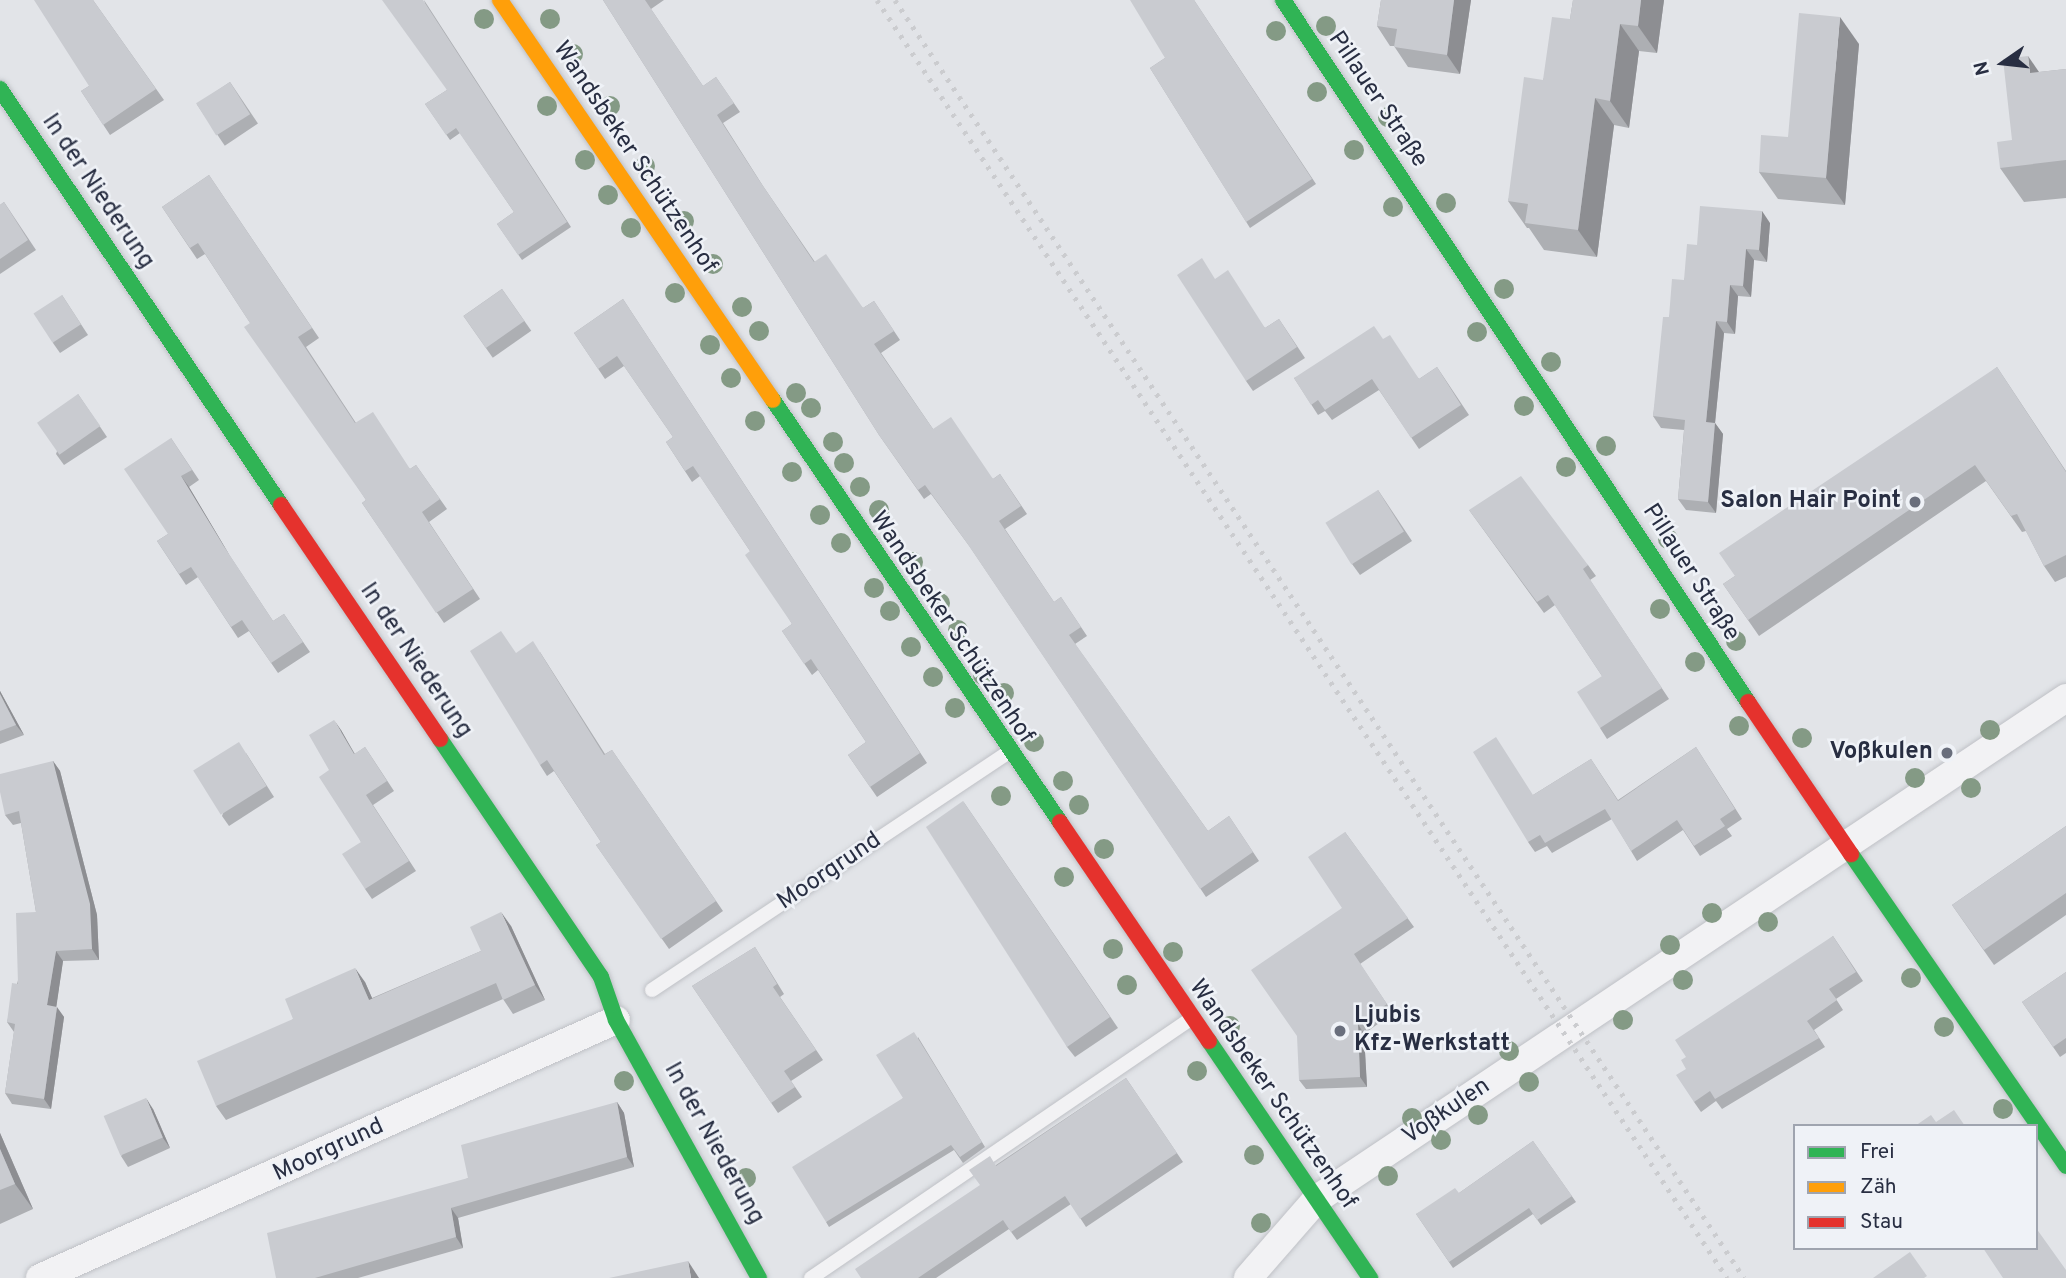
<!DOCTYPE html>
<html>
<head>
<meta charset="utf-8">
<style>
  body { margin:0 }
  #map { position:relative; width:2066px; height:1278px; overflow:hidden; background:#e2e4e8; font-family:Overpass,sans-serif }
  div>[style] { position:absolute }
  .roads { filter:drop-shadow(0 0 2px #bfc1c6) drop-shadow(0 0 2px #bfc1c6) }
  .lane>* { height:14px; margin:-7px; padding:0 7px; transform-origin:7px; border-radius:7px; background:#f2f2f4 }
  .street>* { height:28px; margin:-14px; padding:0 14px; transform-origin:14px; border-radius:14px; background:#f2f2f4 }
  .fast>* { height:16px; margin:-8px; padding:0 8px; transform-origin:8px; border-radius:8px; background:#30b455 }
  .slow>* { height:16px; margin:-8px; padding:0 8px; transform-origin:8px; border-radius:8px; background:#ff9f0a }
  .jam>* { height:16px; margin:-8px; padding:0 8px; transform-origin:8px; border-radius:8px; background:#e5322d }
  .rail>* { height:5px; margin-top:-2.5px; transform-origin:0; background:repeating-linear-gradient(90deg,#cbcccf 0 3.5px,transparent 0 10.5px) }
  .trees>* { width:20px; height:20px; margin:-10px; border-radius:50%; background:#849a85 }
  .wall>* { inset:0; background:#adafb3; transform-origin:0 0 }
  .shaded-wall>* { inset:0; background:#8d8e92 }
  .building>* { inset:0; background:#c9cbd0; transform-origin:0 0 }
  .dots>* { width:19px; height:19px; translate:-50% -50%; box-sizing:border-box; border:4px solid #eff2f7; border-radius:50% }
  span { translate:-50% -50%; white-space:nowrap; text-align:center; line-height:1.15; -webkit-text-stroke:5px #eff2f7; paint-order:stroke }
  .street-label { font-size:24px; color:#282e42 }
  .poi-label { font-size:24px; color:#282e42; font-weight:700 }
  .right { translate:-100% -50%; text-align:right }
  .left { translate:0 -50%; text-align:left }
  .legend { position:absolute; left:1793px; top:1124px; width:245px; height:126px; box-sizing:border-box; background:#eff2f7; border:2px solid #9fa4af; margin:0; padding:9px 12px; list-style:none; font-size:21px; color:#282e42 }
  .legend li { display:flex; align-items:center; gap:14px; height:35px }
  .legend b { width:35px; border:2px solid #9fa4af }
  .north { position:absolute; left:1968px; top:28px; width:70px; height:70px; -webkit-text-stroke:5px #eff2f7; paint-order:stroke; rotate:256deg; font-size:19px; font-weight:700; line-height:28px; text-align:center; color:#282e42 }
  .north::after { content:''; display:block; margin:auto; width:24px; height:32px; background:#282e42; clip-path:polygon(50% 0,100% 100%,50% 72%,0 100%) }
</style>
</head>
<body>
<div id="map">
  <div class="roads">
    <div class="lane">
      <i style="left:652px;top:990px;width:428px;rotate:-33.7deg"></i>
      <i style="left:811px;top:1278px;width:460px;rotate:-34.3deg"></i>
    </div>
    <div class="street">
      <i style="left:40px;top:1278px;width:631px;rotate:-24.13deg"></i>
      <i style="left:1248px;top:1278px;width:105px;rotate:-48.9deg"></i>
      <i style="left:1317px;top:1199px;width:901px;rotate:-33.78deg"></i>
    </div>
    <div class="fast">
      <i style="left:1283px;top:0;width:842px;rotate:56.48deg"></i>
      <i style="left:0;top:89px;width:502px;rotate:55.96deg"></i>
      <i style="left:773px;top:400px;width:510px;rotate:55.78deg"></i>
      <i style="left:440px;top:739px;width:287px;rotate:55.9deg"></i>
      <i style="left:601px;top:977px;width:46px;rotate:70.8deg"></i>
      <i style="left:616px;top:1020px;width:295px;rotate:61deg"></i>
      <i style="left:1851px;top:854px;width:379px;rotate:55.4deg"></i>
      <i style="left:1209px;top:1041px;width:287px;rotate:55.8deg"></i>
    </div>
    <div class="slow">
      <i style="left:500px;top:0;width:484px;rotate:55.7deg"></i>
    </div>
    <div class="jam">
      <i style="left:281px;top:505px;width:283px;rotate:55.8deg"></i>
      <i style="left:1748px;top:702px;width:184px;rotate:55.9deg"></i>
      <i style="left:1060px;top:822px;width:265px;rotate:55.8deg"></i>
    </div>
  </div>
  <div class="rail">
    <i style="left:877px;top:0;width:1535px;rotate:56.37deg"></i>
    <i style="left:895px;top:0;width:1534px;rotate:56.4deg"></i>
  </div>
  <div class="trees">
    <i style="left:484px;top:19px"></i>
    <i style="left:550px;top:19px"></i>
    <i style="left:1326px;top:26px"></i>
    <i style="left:1276px;top:31px"></i>
    <i style="left:573px;top:54px"></i>
    <i style="left:1317px;top:92px"></i>
    <i style="left:547px;top:106px"></i>
    <i style="left:610px;top:106px"></i>
    <i style="left:1388px;top:117px"></i>
    <i style="left:1354px;top:150px"></i>
    <i style="left:585px;top:160px"></i>
    <i style="left:645px;top:166px"></i>
    <i style="left:608px;top:195px"></i>
    <i style="left:1446px;top:203px"></i>
    <i style="left:1393px;top:207px"></i>
    <i style="left:684px;top:221px"></i>
    <i style="left:631px;top:228px"></i>
    <i style="left:713px;top:264px"></i>
    <i style="left:1504px;top:289px"></i>
    <i style="left:675px;top:293px"></i>
    <i style="left:742px;top:307px"></i>
    <i style="left:759px;top:331px"></i>
    <i style="left:1477px;top:332px"></i>
    <i style="left:710px;top:345px"></i>
    <i style="left:1551px;top:362px"></i>
    <i style="left:731px;top:378px"></i>
    <i style="left:796px;top:393px"></i>
    <i style="left:1524px;top:406px"></i>
    <i style="left:811px;top:408px"></i>
    <i style="left:755px;top:421px"></i>
    <i style="left:833px;top:442px"></i>
    <i style="left:1606px;top:446px"></i>
    <i style="left:844px;top:463px"></i>
    <i style="left:1566px;top:467px"></i>
    <i style="left:792px;top:472px"></i>
    <i style="left:860px;top:487px"></i>
    <i style="left:879px;top:510px"></i>
    <i style="left:820px;top:515px"></i>
    <i style="left:1668px;top:539px"></i>
    <i style="left:841px;top:543px"></i>
    <i style="left:913px;top:562px"></i>
    <i style="left:874px;top:588px"></i>
    <i style="left:940px;top:603px"></i>
    <i style="left:1660px;top:609px"></i>
    <i style="left:890px;top:611px"></i>
    <i style="left:958px;top:630px"></i>
    <i style="left:1736px;top:641px"></i>
    <i style="left:911px;top:647px"></i>
    <i style="left:1695px;top:662px"></i>
    <i style="left:983px;top:675px"></i>
    <i style="left:933px;top:677px"></i>
    <i style="left:1004px;top:693px"></i>
    <i style="left:955px;top:708px"></i>
    <i style="left:1739px;top:726px"></i>
    <i style="left:1990px;top:730px"></i>
    <i style="left:1802px;top:738px"></i>
    <i style="left:1034px;top:742px"></i>
    <i style="left:1915px;top:778px"></i>
    <i style="left:1063px;top:781px"></i>
    <i style="left:1971px;top:788px"></i>
    <i style="left:1001px;top:796px"></i>
    <i style="left:1079px;top:805px"></i>
    <i style="left:1104px;top:849px"></i>
    <i style="left:1064px;top:877px"></i>
    <i style="left:1712px;top:913px"></i>
    <i style="left:1768px;top:922px"></i>
    <i style="left:1670px;top:945px"></i>
    <i style="left:1113px;top:949px"></i>
    <i style="left:1173px;top:952px"></i>
    <i style="left:1911px;top:978px"></i>
    <i style="left:1683px;top:980px"></i>
    <i style="left:1127px;top:985px"></i>
    <i style="left:1623px;top:1020px"></i>
    <i style="left:1230px;top:1026px"></i>
    <i style="left:1944px;top:1027px"></i>
    <i style="left:1509px;top:1051px"></i>
    <i style="left:1197px;top:1071px"></i>
    <i style="left:624px;top:1081px"></i>
    <i style="left:1529px;top:1082px"></i>
    <i style="left:2003px;top:1109px"></i>
    <i style="left:1478px;top:1115px"></i>
    <i style="left:1412px;top:1118px"></i>
    <i style="left:1441px;top:1140px"></i>
    <i style="left:1254px;top:1155px"></i>
    <i style="left:1388px;top:1176px"></i>
    <i style="left:746px;top:1178px"></i>
    <i style="left:1261px;top:1223px"></i>
  </div>
  <div class="wall">
    <i style="clip-path:polygon(93px 0,164px 100px,110px 135px,81px 91px,89px 86px)"></i>
    <i style="clip-path:polygon(424px 0,571px 227px,522px 260px,497px 224px,514px 212px,460px 133px,450px 140px,425px 104px,447px 90px)"></i>
    <i style="clip-path:polygon(603px 0,664px 0,651px 9px,703px 86px,716px 77px,740px 112px,723px 123px,763px 186px,815px 262px,863px 308px,874px 301px,900px 340px,881px 353px,933px 429px,993px 479px,1000px 474px,1027px 514px,1005px 529px,1054px 602px,1061px 597px,1087px 636px,1075px 644px,1208px 831px,1229px 816px,1259px 861px,1206px 897px,970px 547px,931px 494px,924px 499px,879px 435px)"></i>
    <i style="clip-path:polygon(1194px 0,1316px 184px,1250px 228px,1150px 68px,1165px 58px)"></i>
    <i style="clip-path:polygon(1381px 0,1471px 0,1460px 74px,1408px 67px,1394px 46px,1390px 46px,1377px 26px)"></i>
    <i style="clip-path:polygon(1573px 0,1664px 0,1657px 53px,1639px 51px,1629px 128px,1614px 125px,1597px 257px,1544px 250px,1529px 228px,1527px 228px,1508px 201px,1543px 80px,1570px 19px)"></i>
    <i style="clip-path:polygon(1859px 44px,1845px 205px,1778px 199px,1759px 172px,1788px 137px)"></i>
    <i style="clip-path:polygon(2066px 69px,2066px 198px,2024px 202px,2000px 168px,2012px 140px,2039px 72px)"></i>
    <i style="left:230px;top:82px;width:50px;height:40px;rotate:56deg"></i>
    <i style="clip-path:polygon(209px 175px,319px 338px,306px 347px,356px 423px,410px 469px,416px 465px,447px 509px,429px 522px,480px 599px,444px 623px,362px 503px,366px 500px,205px 254px,197px 259px,162px 207px)"></i>
    <i style="clip-path:polygon(4px 202px,36px 250px,0 274px,0 205px)"></i>
    <i style="clip-path:polygon(1770px 223px,1767px 262px,1754px 260px,1751px 297px,1738px 296px,1735px 334px,1724px 333px,1715px 423px,1723px 434px,1716px 513px,1686px 510px,1678px 499px,1684px 430px,1661px 428px,1653px 416px,1669px 317px,1684px 280px,1697px 245px)"></i>
    <i style="clip-path:polygon(1216px 278px,1265px 328px,1279px 319px,1305px 358px,1253px 391px,1246px 381px)"></i>
    <i style="left:502px;top:289px;width:51px;height:47px;rotate:55deg"></i>
    <i style="clip-path:polygon(62px 295px,88px 335px,60px 353px,53px 343px)"></i>
    <i style="clip-path:polygon(623px 299px,927px 763px,877px 797px,848px 755px,866px 742px,818px 670px,812px 675px,782px 631px,792px 624px,750px 551px,700px 476px,692px 482px,666px 442px,673px 437px,624px 366px,605px 379px,574px 333px)"></i>
    <i style="clip-path:polygon(1384px 339px,1419px 379px,1437px 367px,1469px 415px,1419px 449px,1379px 390px,1332px 420px,1325px 411px,1318px 415px,1294px 378px)"></i>
    <i style="clip-path:polygon(1997px 367px,2066px 471px,2066px 577px,2055px 582px,2044px 566px,2026px 531px,2022px 532px,1986px 481px,1759px 636px,1723px 584px,1735px 576px)"></i>
    <i style="clip-path:polygon(78px 394px,107px 437px,64px 465px,56px 454px)"></i>
    <i style="clip-path:polygon(171px 438px,199px 480px,189px 487px,230px 556px,273px 621px,284px 614px,310px 652px,278px 673px,249px 631px,238px 638px,198px 577px,186px 585px,157px 541px,168px 534px)"></i>
    <i style="clip-path:polygon(1378px 490px,1412px 541px,1360px 575px,1352px 564px)"></i>
    <i style="clip-path:polygon(1469px 510px,1588px 565px,1596px 576px,1590px 580px,1669px 699px,1607px 739px,1600px 728px,1602px 676px,1555px 605px,1544px 613px)"></i>
    <i style="clip-path:polygon(540px 652px,605px 754px,612px 750px,723px 911px,669px 949px,596px 845px,601px 842px,554px 771px,547px 776px,540px 765px,516px 653px)"></i>
    <i style="clip-path:polygon(0 691px,24px 735px,0 744px)"></i>
    <i style="clip-path:polygon(341px 730px,355px 754px,365px 747px,394px 791px,373px 805px,416px 871px,372px 899px,365px 889px,361px 842px,329px 770px)"></i>
    <i style="clip-path:polygon(1696px 747px,1742px 819px,1727px 829px,1732px 836px,1700px 856px,1683px 830px,1637px 861px,1612px 819px,1552px 853px,1547px 846px,1535px 852px,1528px 842px,1533px 795px,1591px 759px,1618px 800px)"></i>
    <i style="clip-path:polygon(246px 753px,274px 797px,229px 826px,222px 816px)"></i>
    <i style="clip-path:polygon(53px 761px,60px 771px,97px 915px,99px 960px,63px 961px,56px 1007px,64px 1017px,51px 1109px,12px 1104px,5px 1093px,14px 1032px,7px 1022px,36px 912px,21px 823px,13px 825px,5px 815px)"></i>
    <i style="clip-path:polygon(963px 801px,1118px 1028px,1075px 1057px,1067px 1047px)"></i>
    <i style="clip-path:polygon(2066px 826px,2066px 915px,1994px 965px,1952px 905px)"></i>
    <i style="clip-path:polygon(1345px 832px,1414px 927px,1360px 964px,1393px 1013px,1364px 1034px,1367px 1087px,1306px 1089px,1299px 1080px,1342px 908px)"></i>
    <i style="clip-path:polygon(511px 926px,545px 1000px,513px 1014px,503px 999px,226px 1120px,216px 1106px,293px 1019px,365px 982px,372px 998px,481px 951px)"></i>
    <i style="clip-path:polygon(1833px 936px,1863px 981px,1836px 999px,1843px 1010px,1814px 1030px,1825px 1047px,1722px 1109px,1716px 1101px,1701px 1112px,1694px 1102px,1686px 1069px,1686px 1057px)"></i>
    <i style="clip-path:polygon(755px 947px,784px 994px,780px 997px,823px 1060px,791px 1081px,802px 1097px,778px 1113px,692px 986px)"></i>
    <i style="clip-path:polygon(2066px 972px,2066px 1053px,2060px 1057px,2022px 1002px)"></i>
    <i style="clip-path:polygon(918px 1037px,985px 1147px,963px 1163px,954px 1150px,829px 1227px,826px 1222px,903px 1098px)"></i>
    <i style="clip-path:polygon(1126px 1078px,1183px 1162px,1086px 1227px,1071px 1204px,1017px 1240px,1009px 1229px,936px 1278px,861px 1278px,980px 1186px,996px 1165px)"></i>
    <i style="clip-path:polygon(617px 1102px,624px 1113px,634px 1167px,458px 1218px,463px 1248px,358px 1278px,276px 1278px,468px 1178px)"></i>
    <i style="clip-path:polygon(153px 1109px,170px 1148px,128px 1167px,121px 1156px)"></i>
    <i style="clip-path:polygon(0 1133px,33px 1209px,0 1224px)"></i>
    <i style="clip-path:polygon(1533px 1141px,1576px 1202px,1541px 1225px,1533px 1214px,1453px 1268px,1416px 1214px,1459px 1193px)"></i>
  </div>
  <div class="shaded-wall">
    <i style="clip-path:polygon(1454px 0,1471px 0,1460px 74px,1447px 55px)"></i>
    <i style="clip-path:polygon(1641px 0,1664px 0,1657px 53px,1638px 26px)"></i>
    <i style="clip-path:polygon(1840px 17px,1859px 44px,1845px 205px,1826px 178px)"></i>
    <i style="clip-path:polygon(1620px 24px,1639px 51px,1629px 128px,1610px 101px)"></i>
    <i style="clip-path:polygon(2028px 56px,2052px 91px,2030px 73px)"></i>
    <i style="clip-path:polygon(1595px 98px,1614px 125px,1597px 257px,1578px 230px)"></i>
    <i style="clip-path:polygon(1762px 211px,1770px 223px,1767px 262px,1759px 250px)"></i>
    <i style="clip-path:polygon(1746px 249px,1754px 260px,1751px 297px,1743px 286px)"></i>
    <i style="clip-path:polygon(1730px 285px,1738px 296px,1735px 334px,1727px 322px)"></i>
    <i style="clip-path:polygon(1716px 321px,1724px 333px,1714px 433px,1706px 422px)"></i>
    <i style="clip-path:polygon(1715px 423px,1723px 434px,1716px 513px,1708px 502px)"></i>
    <i style="clip-path:polygon(181px 476px,189px 487px,230px 556px,223px 545px)"></i>
    <i style="clip-path:polygon(0 691px,24px 735px,16px 725px,0 694px)"></i>
    <i style="clip-path:polygon(334px 720px,341px 730px,360px 764px,354px 754px)"></i>
    <i style="clip-path:polygon(53px 761px,60px 771px,97px 915px,99px 960px,92px 949px)"></i>
    <i style="clip-path:polygon(501px 912px,511px 926px,545px 1000px,535px 985px)"></i>
    <i style="clip-path:polygon(56px 951px,63px 961px,55px 1016px,47px 1005px)"></i>
    <i style="clip-path:polygon(355px 968px,365px 982px,379px 1014px,369px 1000px)"></i>
    <i style="clip-path:polygon(57px 1007px,64px 1017px,51px 1109px,44px 1099px)"></i>
    <i style="clip-path:polygon(1358px 1024px,1364px 1034px,1367px 1087px,1360px 1077px)"></i>
    <i style="clip-path:polygon(146px 1098px,153px 1109px,170px 1148px,163px 1138px)"></i>
    <i style="clip-path:polygon(617px 1102px,624px 1113px,634px 1167px,627px 1157px)"></i>
    <i style="clip-path:polygon(0 1133px,33px 1209px,15px 1184px,0 1149px)"></i>
    <i style="clip-path:polygon(451px 1208px,458px 1218px,463px 1248px,456px 1237px)"></i>
    <i style="clip-path:polygon(688px 1261px,699px 1278px,691px 1278px)"></i>
  </div>
  <div class="building">
    <i style="clip-path:polygon(34px 0,93px 0,156px 89px,103px 125px,81px 91px,89px 86px)"></i>
    <i style="clip-path:polygon(382px 0,423px 0,567px 222px,518px 255px,497px 224px,514px 212px,456px 128px,446px 135px,425px 104px,447px 90px)"></i>
    <i style="clip-path:polygon(603px 0,645px 0,703px 86px,716px 77px,734px 103px,717px 115px,757px 177px,814px 262px,826px 254px,863px 308px,874px 301px,894px 331px,874px 344px,933px 429px,951px 417px,993px 479px,1000px 474px,1021px 506px,999px 521px,1054px 602px,1061px 597px,1081px 627px,1069px 635px,1208px 831px,1229px 816px,1253px 852px,1200px 889px,967px 543px,925px 485px,918px 490px,879px 435px)"></i>
    <i style="clip-path:polygon(1130px 0,1194px 0,1312px 179px,1246px 222px,1150px 68px,1165px 58px)"></i>
    <i style="clip-path:polygon(1381px 0,1454px 0,1447px 55px,1394px 47px,1397px 29px,1377px 26px)"></i>
    <i style="clip-path:polygon(1573px 0,1641px 0,1638px 26px,1620px 24px,1610px 101px,1595px 98px,1578px 230px,1525px 223px,1528px 204px,1508px 201px,1524px 77px,1543px 80px,1552px 17px,1570px 19px)"></i>
    <i style="clip-path:polygon(1799px 13px,1840px 17px,1826px 178px,1759px 172px,1761px 135px,1788px 137px)"></i>
    <i style="clip-path:polygon(2028px 56px,2030px 73px,2066px 69px,2066px 160px,2000px 168px,1997px 142px,2012px 140px,2003px 59px)"></i>
    <i style="left:230px;top:82px;width:38px;height:40px;rotate:58deg"></i>
    <i style="clip-path:polygon(209px 175px,312px 328px,298px 337px,355px 423px,373px 412px,410px 469px,416px 465px,440px 499px,422px 512px,473px 589px,436px 613px,362px 503px,366px 500px,244px 327px,250px 323px,198px 243px,190px 248px,162px 207px)"></i>
    <i style="clip-path:polygon(4px 202px,28px 240px,0 259px,0 205px)"></i>
    <i style="clip-path:polygon(1700px 206px,1762px 211px,1759px 250px,1746px 249px,1743px 286px,1730px 285px,1727px 322px,1716px 321px,1706px 422px,1715px 423px,1708px 502px,1678px 499px,1685px 420px,1653px 416px,1663px 317px,1669px 317px,1672px 279px,1684px 280px,1687px 244px,1697px 245px)"></i>
    <i style="clip-path:polygon(1202px 258px,1215px 279px,1228px 270px,1265px 328px,1279px 319px,1297px 347px,1246px 381px,1177px 275px)"></i>
    <i style="left:502px;top:289px;width:39px;height:47px;rotate:55deg"></i>
    <i style="left:62px;top:295px;width:35px;height:34px;rotate:57deg"></i>
    <i style="clip-path:polygon(623px 299px,920px 753px,870px 787px,848px 755px,866px 742px,811px 659px,804px 664px,782px 631px,792px 624px,745px 555px,750px 551px,693px 466px,685px 471px,666px 442px,673px 437px,617px 356px,598px 369px,574px 333px)"></i>
    <i style="clip-path:polygon(1374px 326px,1383px 339px,1390px 335px,1419px 379px,1437px 367px,1461px 405px,1411px 438px,1372px 379px,1325px 410px,1318px 400px,1311px 405px,1294px 378px)"></i>
    <i style="clip-path:polygon(1997px 367px,2066px 472px,2066px 555px,2044px 566px,2017px 514px,2011px 516px,1975px 465px,1748px 620px,1723px 584px,1735px 576px,1719px 553px)"></i>
    <i style="left:78px;top:394px;width:39px;height:50px;rotate:55deg"></i>
    <i style="clip-path:polygon(171px 438px,192px 470px,181px 476px,223px 545px,273px 621px,284px 614px,303px 642px,271px 663px,242px 620px,231px 627px,191px 567px,179px 574px,157px 541px,168px 534px,124px 469px)"></i>
    <i style="clip-path:polygon(1521px 476px,1588px 565px,1583px 569px,1662px 688px,1600px 728px,1577px 692px,1602px 676px,1548px 595px,1537px 602px,1469px 510px)"></i>
    <i style="left:1378px;top:490px;width:49px;height:62px;rotate:58deg"></i>
    <i style="clip-path:polygon(501px 631px,516px 653px,533px 641px,604px 755px,612px 750px,716px 901px,661px 939px,596px 845px,601px 842px,547px 760px,540px 765px,470px 651px)"></i>
    <i style="clip-path:polygon(0 694px,16px 725px,0 731px)"></i>
    <i style="clip-path:polygon(334px 720px,354px 754px,365px 747px,387px 781px,366px 795px,409px 861px,365px 889px,342px 854px,361px 842px,319px 777px,329px 770px,309px 735px)"></i>
    <i style="clip-path:polygon(1496px 737px,1533px 795px,1591px 759px,1618px 801px,1696px 747px,1735px 809px,1720px 819px,1725px 826px,1694px 846px,1677px 820px,1631px 851px,1605px 809px,1545px 843px,1540px 835px,1528px 842px,1473px 752px)"></i>
    <i style="left:239px;top:742px;width:52px;height:54px;rotate:58deg"></i>
    <i style="clip-path:polygon(53px 761px,90px 904px,92px 949px,56px 951px,47px 1005px,57px 1007px,44px 1099px,5px 1093px,15px 1024px,7px 1022px,12px 983px,18px 984px,16px 913px,36px 912px,19px 811px,5px 815px,0 792px,0 774px)"></i>
    <i style="clip-path:polygon(963px 801px,1110px 1017px,1067px 1047px,926px 827px)"></i>
    <i style="clip-path:polygon(2066px 826px,2066px 893px,1984px 950px,1952px 905px)"></i>
    <i style="clip-path:polygon(1345px 832px,1408px 918px,1354px 954px,1387px 1004px,1358px 1024px,1360px 1077px,1299px 1080px,1297px 1036px,1251px 970px,1342px 908px,1308px 857px)"></i>
    <i style="clip-path:polygon(501px 912px,535px 985px,503px 1000px,496px 983px,216px 1106px,197px 1061px,293px 1019px,285px 999px,355px 968px,369px 1000px,481px 951px,470px 927px)"></i>
    <i style="clip-path:polygon(1833px 936px,1856px 972px,1829px 989px,1837px 1000px,1807px 1021px,1819px 1038px,1715px 1099px,1710px 1091px,1694px 1102px,1676px 1075px,1686px 1069px,1681px 1060px,1686px 1057px,1675px 1040px)"></i>
    <i style="clip-path:polygon(755px 947px,777px 984px,773px 987px,816px 1050px,784px 1071px,795px 1087px,771px 1103px,692px 986px)"></i>
    <i style="clip-path:polygon(2066px 972px,2066px 1038px,2053px 1047px,2022px 1002px)"></i>
    <i style="clip-path:polygon(914px 1032px,982px 1142px,960px 1157px,951px 1145px,826px 1222px,792px 1167px,903px 1098px,876px 1055px)"></i>
    <i style="clip-path:polygon(1126px 1078px,1177px 1153px,1080px 1219px,1065px 1196px,1011px 1232px,1003px 1220px,918px 1278px,861px 1278px,855px 1269px,980px 1185px,969px 1170px,990px 1156px,996px 1166px)"></i>
    <i style="left:146px;top:1098px;width:43px;height:46px;rotate:67deg"></i>
    <i style="clip-path:polygon(617px 1102px,627px 1157px,451px 1208px,456px 1237px,315px 1278px,276px 1278px,267px 1233px,468px 1178px,461px 1145px)"></i>
    <i style="clip-path:polygon(1954px 1110px,1965px 1126px,1915px 1126px,1931px 1115px,1936px 1122px)"></i>
    <i style="clip-path:polygon(1533px 1141px,1572px 1196px,1537px 1220px,1529px 1208px,1449px 1262px,1416px 1214px,1455px 1188px,1459px 1193px)"></i>
    <i style="clip-path:polygon(0 1149px,15px 1184px,0 1190px)"></i>
    <i style="clip-path:polygon(2036px 1228px,2066px 1270px,2066px 1278px,2003px 1278px,1983px 1248px,2036px 1248px)"></i>
    <i style="clip-path:polygon(1910px 1252px,1927px 1276px,1924px 1278px,1873px 1278px)"></i>
    <i style="clip-path:polygon(688px 1261px,691px 1278px,609px 1278px)"></i>
  </div>
  <div class="dots">
    <i style="left:1915px;top:502px;background:#696e7c"></i>
    <i style="left:1947px;top:753px;background:#696e7c"></i>
    <i style="left:1340px;top:1031px;background:#696e7c"></i>
  </div>
  <div class="street-label">
    <span style="left:1377px;top:100px;rotate:56deg">Pillauer Straße</span>
    <span style="left:634px;top:158px;rotate:56deg">Wandsbeker Schützenhof</span>
    <span style="left:97px;top:192px;rotate:56deg">In der Niederung</span>
    <span style="left:1690px;top:573px;rotate:57deg">Pillauer Straße</span>
    <span style="left:951px;top:628px;rotate:56deg">Wandsbeker Schützenhof</span>
    <span style="left:415px;top:661px;rotate:56deg">In der Niederung</span>
    <span style="left:830px;top:872px;rotate:-34deg">Moorgrund</span>
    <span style="left:1272px;top:1095px;rotate:55deg">Wandsbeker Schützenhof</span>
    <span style="left:1447px;top:1112px;rotate:-34deg">Voßkulen</span>
    <span style="left:713px;top:1144px;rotate:61deg">In der Niederung</span>
    <span style="left:329px;top:1151px;rotate:-25deg">Moorgrund</span>
  </div>
  <div class="poi-label">
    <span class="right" style="left:1901px;top:502px">Salon Hair Point</span>
    <span class="right" style="left:1933px;top:753px">Voßkulen</span>
    <span class="left" style="left:1354px;top:1031px">Ljubis<br>Kfz-Werkstatt</span>
  </div>
  <ul class="legend">
  <li><b style="height:9px;background:#30b455"></b>Frei</li>
  <li><b style="height:9px;background:#ff9f0a"></b>Zäh</li>
  <li><b style="height:9px;background:#e5322d"></b>Stau</li>
  </ul>
  <div class="north">N</div>
</div>
</body>
</html>
